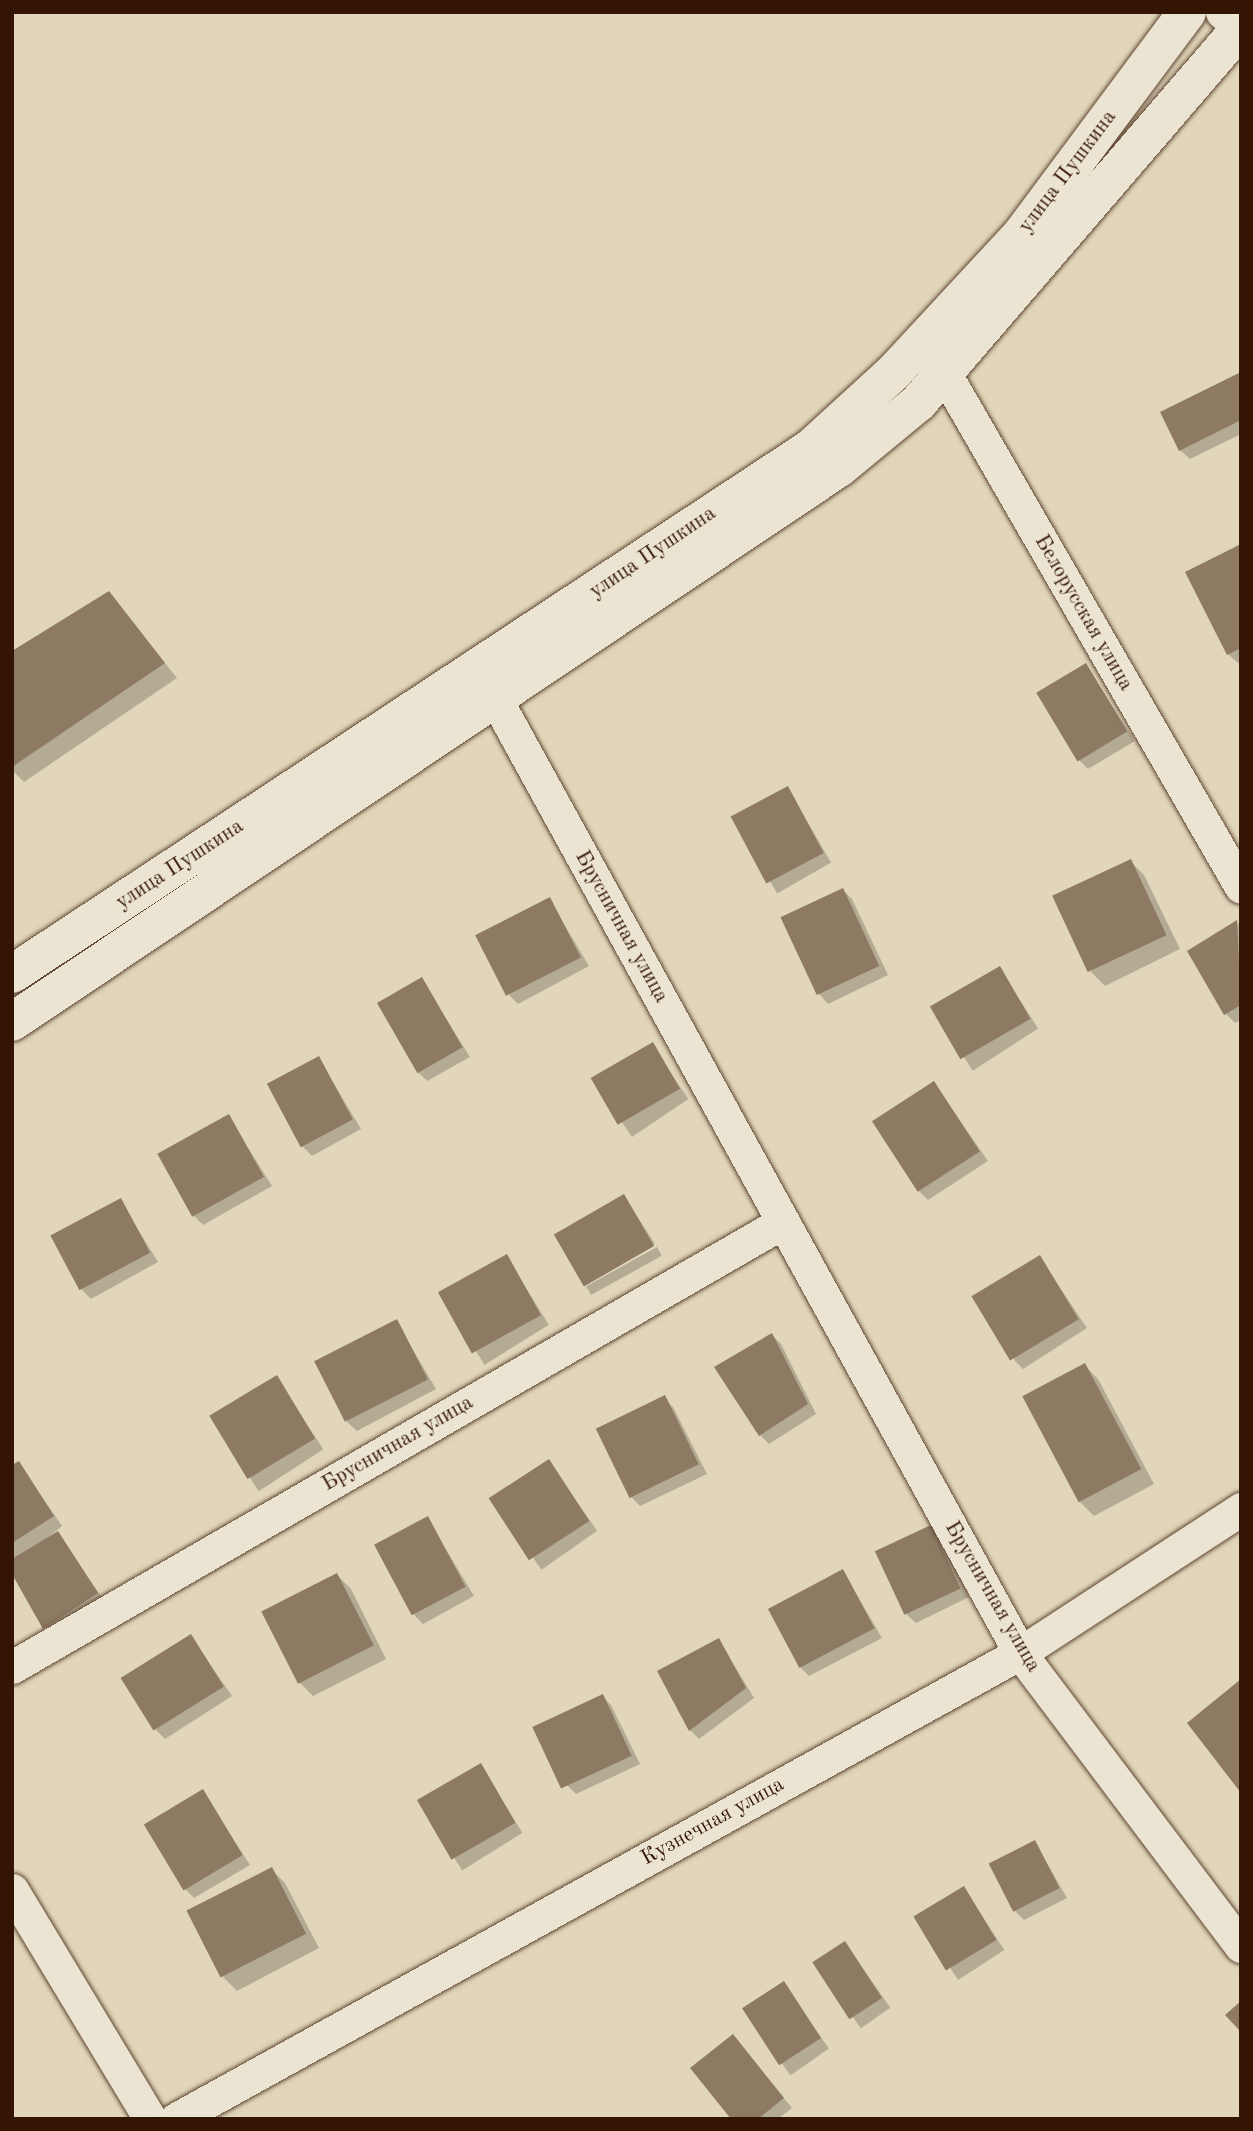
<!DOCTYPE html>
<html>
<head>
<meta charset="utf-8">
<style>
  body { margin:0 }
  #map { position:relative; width:1253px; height:2131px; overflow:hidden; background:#e1d6ba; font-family:"Old Standard TT",serif }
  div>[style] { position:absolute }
  .shadow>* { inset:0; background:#0003; transform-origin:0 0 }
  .building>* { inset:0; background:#8e7962; transform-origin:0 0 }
  .roads { filter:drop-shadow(0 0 2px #5f4531) drop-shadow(0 0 2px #5f4531) }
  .street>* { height:33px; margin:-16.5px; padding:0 16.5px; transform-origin:16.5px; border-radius:16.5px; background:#ece4d2 }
  .secondary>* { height:38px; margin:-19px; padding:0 19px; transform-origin:19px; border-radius:19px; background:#ece4d2 }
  span { translate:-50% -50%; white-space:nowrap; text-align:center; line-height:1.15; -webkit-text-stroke:6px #ece4d2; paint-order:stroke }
  .street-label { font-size:21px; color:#341503 }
  .frame { position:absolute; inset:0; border:14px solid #341503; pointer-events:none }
</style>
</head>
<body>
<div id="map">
  <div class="shadow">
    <i style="clip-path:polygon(1241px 374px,1241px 434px,1190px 459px,1180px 450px)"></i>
    <i style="clip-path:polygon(1241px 546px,1241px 661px,1238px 663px,1228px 654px)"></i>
    <i style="clip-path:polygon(108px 593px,177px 678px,24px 782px,12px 770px,12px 653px)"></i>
    <i style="clip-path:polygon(1086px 665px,1135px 741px,1088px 769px,1079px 760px)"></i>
    <i style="left:788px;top:788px;width:86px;height:62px;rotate:60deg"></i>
    <i style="clip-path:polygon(1130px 861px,1144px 875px,1180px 949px,1105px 986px,1091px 972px)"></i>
    <i style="clip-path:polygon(843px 890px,852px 899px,888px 975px,828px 1004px,819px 994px,783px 918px)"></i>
    <i style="clip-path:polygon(549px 899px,589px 966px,518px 1004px,509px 995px)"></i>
    <i style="clip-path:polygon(1237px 923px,1241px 927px,1241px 1020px,1235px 1023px,1226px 1014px)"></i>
    <i style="left:999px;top:968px;width:72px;height:78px;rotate:57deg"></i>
    <i style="clip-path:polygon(422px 980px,470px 1057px,427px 1081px,418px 1072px)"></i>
    <i style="left:652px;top:1045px;width:65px;height:68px;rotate:56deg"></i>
    <i style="clip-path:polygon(319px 1059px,361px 1129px,312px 1156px,302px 1146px)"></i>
    <i style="clip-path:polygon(934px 1083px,988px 1161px,928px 1200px,919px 1191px)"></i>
    <i style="clip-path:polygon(228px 1116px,272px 1186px,203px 1225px,194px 1216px)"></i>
    <i style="clip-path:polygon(624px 1196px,655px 1244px,585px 1284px)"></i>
    <i style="clip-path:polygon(120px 1200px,158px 1262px,91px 1299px,82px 1290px)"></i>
    <i style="left:657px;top:1247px;width:10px;height:81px;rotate:61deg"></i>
    <i style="left:506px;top:1256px;width:81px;height:76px;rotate:58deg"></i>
    <i style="clip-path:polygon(1040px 1258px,1087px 1328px,1023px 1369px,1014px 1360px)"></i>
    <i style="clip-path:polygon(396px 1321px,436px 1389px,357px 1431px,347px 1422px)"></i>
    <i style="clip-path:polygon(772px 1335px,781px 1344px,816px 1414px,769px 1444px,760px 1435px)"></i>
    <i style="clip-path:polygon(1084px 1365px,1098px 1379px,1154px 1484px,1094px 1516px,1080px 1502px)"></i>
    <i style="left:277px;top:1378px;width:85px;height:77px;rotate:57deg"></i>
    <i style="clip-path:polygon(664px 1398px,673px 1407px,707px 1474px,640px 1506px,631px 1497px)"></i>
    <i style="left:549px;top:1462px;width:84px;height:68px;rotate:55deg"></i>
    <i style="clip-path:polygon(19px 1463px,62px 1526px,36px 1547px,58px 1534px,106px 1603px,54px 1637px,12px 1571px,12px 1467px)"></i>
    <i style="clip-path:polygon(427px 1518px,474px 1596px,423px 1624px,414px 1615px)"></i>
    <i style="clip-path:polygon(931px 1527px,940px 1536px,969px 1597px,916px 1623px,906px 1614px)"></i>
    <i style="clip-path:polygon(843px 1571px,882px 1638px,809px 1676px,800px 1667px)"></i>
    <i style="clip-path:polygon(337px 1575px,351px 1589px,386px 1659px,313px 1696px,299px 1682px)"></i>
    <i style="clip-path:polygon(191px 1637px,232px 1696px,165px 1739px,156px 1730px)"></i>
    <i style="clip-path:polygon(719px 1640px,754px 1698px,699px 1739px,690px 1730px)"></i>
    <i style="clip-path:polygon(602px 1696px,611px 1705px,640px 1764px,576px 1794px,566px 1784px)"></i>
    <i style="left:480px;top:1765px;width:80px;height:71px;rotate:58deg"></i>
    <i style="clip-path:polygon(203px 1792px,250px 1865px,194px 1898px,185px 1889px)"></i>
    <i style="clip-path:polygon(1035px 1842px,1067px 1898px,1024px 1920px,1015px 1911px)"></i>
    <i style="clip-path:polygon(271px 1869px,285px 1883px,319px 1948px,237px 1991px,223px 1977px)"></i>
    <i style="left:964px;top:1888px;width:74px;height:55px;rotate:57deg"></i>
    <i style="left:845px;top:1943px;width:79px;height:36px;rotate:55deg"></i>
    <i style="left:783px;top:1983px;width:80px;height:47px;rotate:55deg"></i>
    <i style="clip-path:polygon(733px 2036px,792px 2108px,778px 2119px,733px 2119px)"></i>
  </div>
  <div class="building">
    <i style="clip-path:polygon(1241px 372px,1241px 420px,1179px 451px,1160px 412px)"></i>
    <i style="clip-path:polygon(1241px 544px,1241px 648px,1227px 655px,1185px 572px)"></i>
    <i style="clip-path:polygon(109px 591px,165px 663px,12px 767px,12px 651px)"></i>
    <i style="left:1086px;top:663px;width:80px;height:58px;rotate:59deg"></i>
    <i style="left:788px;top:786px;width:76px;height:65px;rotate:62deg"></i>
    <i style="left:1131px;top:859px;width:84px;height:87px;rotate:65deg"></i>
    <i style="left:843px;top:888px;width:86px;height:69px;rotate:65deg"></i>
    <i style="left:550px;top:897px;width:68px;height:84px;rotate:63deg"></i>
    <i style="clip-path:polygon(1237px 920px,1241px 1005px,1224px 1015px,1187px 951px)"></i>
    <i style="left:1000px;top:966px;width:61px;height:81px;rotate:60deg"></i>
    <i style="left:422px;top:977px;width:81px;height:52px;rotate:60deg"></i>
    <i style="left:653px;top:1042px;width:54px;height:72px;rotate:60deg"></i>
    <i style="left:319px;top:1056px;width:72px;height:59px;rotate:62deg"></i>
    <i style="left:934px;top:1081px;width:84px;height:74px;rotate:57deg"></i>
    <i style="left:229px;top:1114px;width:72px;height:82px;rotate:61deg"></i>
    <i style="left:624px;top:1194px;width:60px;height:81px;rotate:60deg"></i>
    <i style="left:121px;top:1198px;width:62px;height:80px;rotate:62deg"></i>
    <i style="left:507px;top:1254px;width:70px;height:79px;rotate:61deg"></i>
    <i style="left:1040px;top:1255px;width:75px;height:80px;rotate:59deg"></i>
    <i style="left:397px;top:1319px;width:68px;height:93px;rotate:63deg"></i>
    <i style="clip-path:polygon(772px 1333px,808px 1404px,759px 1436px,714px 1367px)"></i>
    <i style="left:1085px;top:1363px;width:120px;height:71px;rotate:62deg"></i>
    <i style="left:277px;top:1375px;width:74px;height:79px;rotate:59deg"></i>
    <i style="left:665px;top:1395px;width:77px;height:77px;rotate:64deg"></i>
    <i style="left:549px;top:1459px;width:74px;height:72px;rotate:57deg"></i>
    <i style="clip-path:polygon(19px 1461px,54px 1516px,12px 1543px,12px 1465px)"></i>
    <i style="left:428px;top:1516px;width:80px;height:61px;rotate:62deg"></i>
    <i style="left:931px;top:1525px;width:70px;height:62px;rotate:65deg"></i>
    <i style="clip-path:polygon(58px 1531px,98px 1593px,43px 1629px,12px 1574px,12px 1559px)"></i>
    <i style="left:843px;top:1569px;width:67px;height:85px;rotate:62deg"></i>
    <i style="left:337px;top:1573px;width:81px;height:85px;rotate:63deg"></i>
    <i style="left:191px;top:1634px;width:62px;height:83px;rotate:58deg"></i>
    <i style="clip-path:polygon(719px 1638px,746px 1688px,689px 1731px,657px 1671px)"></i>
    <i style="clip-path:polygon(1241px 1679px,1241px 1793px,1187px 1723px)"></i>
    <i style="left:603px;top:1694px;width:68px;height:78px;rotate:65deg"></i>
    <i style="left:481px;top:1763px;width:69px;height:74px;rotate:60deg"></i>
    <i style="left:203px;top:1789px;width:77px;height:69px;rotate:59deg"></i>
    <i style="left:1035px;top:1840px;width:54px;height:52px;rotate:63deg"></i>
    <i style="left:272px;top:1867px;width:75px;height:96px;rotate:63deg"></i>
    <i style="left:964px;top:1886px;width:63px;height:59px;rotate:59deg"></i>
    <i style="left:845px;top:1941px;width:68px;height:39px;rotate:57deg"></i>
    <i style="left:784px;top:1981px;width:68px;height:50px;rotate:57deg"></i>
    <i style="clip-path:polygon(1241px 2001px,1241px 2032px,1225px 2015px)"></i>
    <i style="clip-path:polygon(733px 2034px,784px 2098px,758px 2119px,731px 2119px,690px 2068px)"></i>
  </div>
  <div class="roads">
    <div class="street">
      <i style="left:1222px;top:12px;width:25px;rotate:42deg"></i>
      <i style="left:933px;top:353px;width:616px;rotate:60.02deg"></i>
      <i style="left:483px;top:676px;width:1115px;rotate:61.2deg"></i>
      <i style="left:1020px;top:1653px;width:367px;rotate:53deg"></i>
      <i style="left:12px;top:1667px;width:890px;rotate:-29.99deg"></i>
      <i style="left:12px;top:1890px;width:267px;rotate:58.9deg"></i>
      <i style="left:176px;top:2119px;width:964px;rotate:-28.9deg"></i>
      <i style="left:1020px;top:1653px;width:264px;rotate:-33.1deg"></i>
    </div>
    <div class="secondary">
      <i style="left:12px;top:974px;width:957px;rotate:-33.36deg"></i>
      <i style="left:811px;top:448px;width:114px;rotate:-42.5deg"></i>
      <i style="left:895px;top:371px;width:185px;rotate:-47.2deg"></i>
      <i style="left:1021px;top:235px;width:278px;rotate:-53.3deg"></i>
      <i style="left:12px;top:1022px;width:995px;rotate:-33.82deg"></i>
      <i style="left:839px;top:468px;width:104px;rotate:-39.5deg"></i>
      <i style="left:919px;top:402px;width:494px;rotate:-49.3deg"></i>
    </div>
  </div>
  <div class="street-label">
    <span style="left:1068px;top:172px;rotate:-53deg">улица Пушкина</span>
    <span style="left:653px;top:553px;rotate:-34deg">улица Пушкина</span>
    <span style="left:1083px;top:613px;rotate:60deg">Белорусская улица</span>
    <span style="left:180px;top:865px;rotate:-33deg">улица Пушкина</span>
    <span style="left:621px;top:927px;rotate:61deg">Брусничная улица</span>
    <span style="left:398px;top:1444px;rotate:-30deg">Брусничная улица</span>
    <span style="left:992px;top:1597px;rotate:60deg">Брусничная улица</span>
    <span style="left:713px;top:1822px;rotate:-29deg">Кузнечная улица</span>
  </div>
  <div class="frame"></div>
</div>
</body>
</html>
